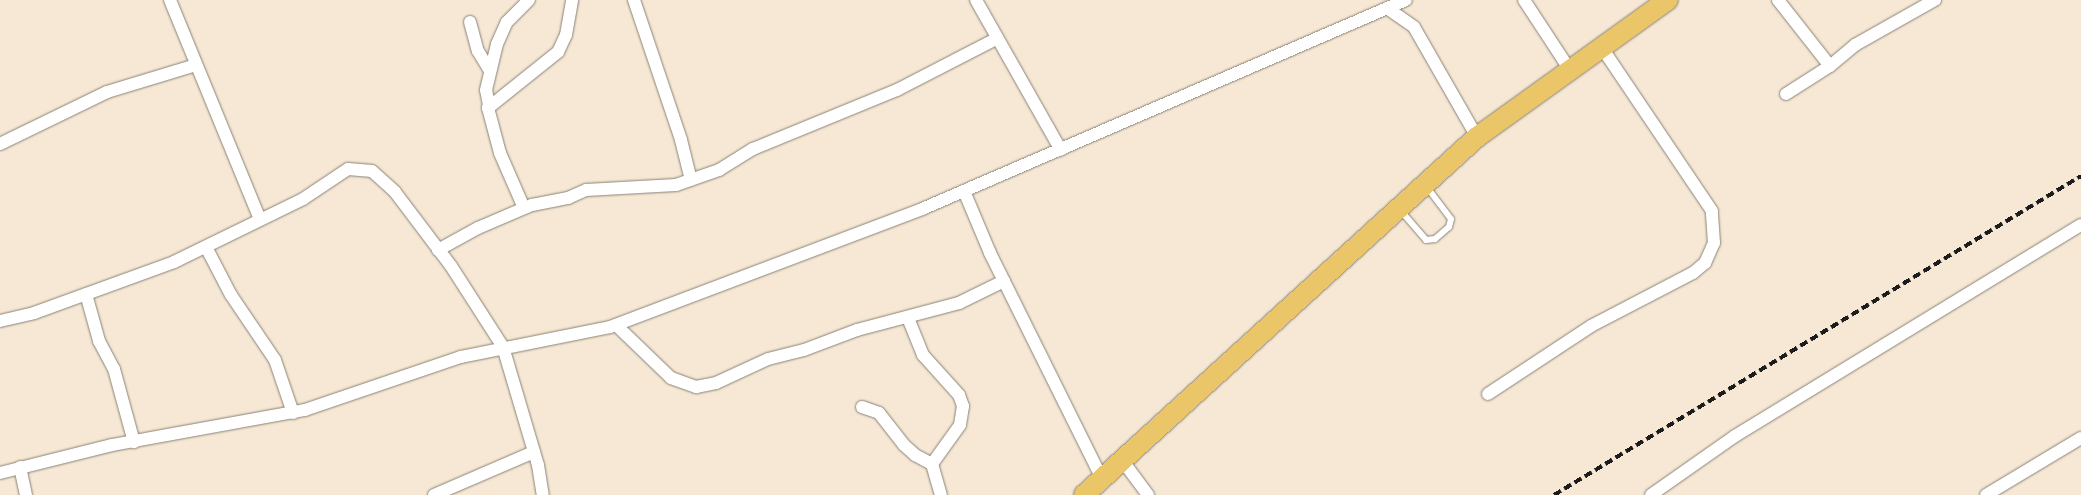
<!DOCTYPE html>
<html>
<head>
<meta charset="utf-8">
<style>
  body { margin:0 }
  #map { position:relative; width:2081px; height:495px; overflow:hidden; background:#f6e8d4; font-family:"Sorts Mill Goudy",serif }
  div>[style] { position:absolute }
  .roads { filter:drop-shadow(0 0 1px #898278) drop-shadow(0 0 1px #898278) }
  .lane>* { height:6px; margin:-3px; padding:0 3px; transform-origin:3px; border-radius:3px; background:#fff }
  .street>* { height:12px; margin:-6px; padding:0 6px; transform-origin:6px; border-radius:6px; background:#fff }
  .primary>* { height:20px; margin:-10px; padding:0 10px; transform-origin:10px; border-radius:10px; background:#eac669 }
  .rail>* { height:4px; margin-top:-2px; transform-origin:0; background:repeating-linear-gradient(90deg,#1c1c1c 0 8px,transparent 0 12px) }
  span { translate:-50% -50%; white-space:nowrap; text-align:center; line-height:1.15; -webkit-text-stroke:5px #f7f3e8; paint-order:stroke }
</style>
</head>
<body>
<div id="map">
  <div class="roads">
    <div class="lane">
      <i style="left:1401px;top:211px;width:38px;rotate:49deg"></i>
      <i style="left:1426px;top:240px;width:9px;rotate:-6deg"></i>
      <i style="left:1435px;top:239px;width:18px;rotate:-41deg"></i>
      <i style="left:1449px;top:227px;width:8px;rotate:-76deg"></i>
      <i style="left:1451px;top:219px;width:41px;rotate:-127.1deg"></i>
    </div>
    <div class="street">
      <i style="left:170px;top:0;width:237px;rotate:67.7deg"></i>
      <i style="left:634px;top:0;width:148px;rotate:71.4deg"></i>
      <i style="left:681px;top:140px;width:41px;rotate:76deg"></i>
      <i style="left:976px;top:0;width:172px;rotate:60.5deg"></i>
      <i style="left:1524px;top:0;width:84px;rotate:56.7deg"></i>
      <i style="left:1778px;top:0;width:84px;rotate:51.8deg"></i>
      <i style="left:1387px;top:8px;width:33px;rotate:35deg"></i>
      <i style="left:1414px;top:27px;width:127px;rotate:60.2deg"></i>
      <i style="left:470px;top:22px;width:30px;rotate:75deg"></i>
      <i style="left:478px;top:51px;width:21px;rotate:59deg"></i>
      <i style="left:1786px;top:94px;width:52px;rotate:-32.5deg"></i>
      <i style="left:1830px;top:66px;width:33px;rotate:-40deg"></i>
      <i style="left:1855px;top:45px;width:92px;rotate:-29.4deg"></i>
      <i style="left:489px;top:105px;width:15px;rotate:-101deg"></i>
      <i style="left:486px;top:90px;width:47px;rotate:-76.6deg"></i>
      <i style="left:497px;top:44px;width:24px;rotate:-66deg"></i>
      <i style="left:507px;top:22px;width:31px;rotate:-45deg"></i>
      <i style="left:0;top:144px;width:119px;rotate:-25.9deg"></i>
      <i style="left:107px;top:92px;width:93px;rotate:-16.9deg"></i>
      <i style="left:964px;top:191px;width:67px;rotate:67.2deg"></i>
      <i style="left:990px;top:253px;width:252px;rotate:63.6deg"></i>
      <i style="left:524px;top:208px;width:60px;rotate:-113.6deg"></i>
      <i style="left:500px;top:153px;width:47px;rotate:-104.9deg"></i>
      <i style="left:488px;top:108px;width:90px;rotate:-38.7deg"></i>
      <i style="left:558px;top:52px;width:19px;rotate:-65deg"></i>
      <i style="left:566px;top:35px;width:36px;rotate:-80deg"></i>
      <i style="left:206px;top:247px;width:54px;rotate:62.5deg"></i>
      <i style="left:231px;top:295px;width:78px;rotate:55.9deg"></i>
      <i style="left:275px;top:360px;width:56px;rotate:71.2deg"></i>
      <i style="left:438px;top:250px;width:46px;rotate:-28.8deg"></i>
      <i style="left:478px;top:228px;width:59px;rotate:-23.1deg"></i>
      <i style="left:532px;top:205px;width:37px;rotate:-11deg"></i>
      <i style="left:568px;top:198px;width:20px;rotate:-24deg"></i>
      <i style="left:586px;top:190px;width:90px;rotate:-3.2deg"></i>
      <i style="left:676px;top:185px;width:46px;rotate:-19.2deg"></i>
      <i style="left:719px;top:170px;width:40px;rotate:-32deg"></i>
      <i style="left:753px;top:149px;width:156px;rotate:-22.3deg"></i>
      <i style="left:897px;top:90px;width:111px;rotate:-27.3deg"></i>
      <i style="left:86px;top:294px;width:49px;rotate:74.5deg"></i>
      <i style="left:99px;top:341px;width:32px;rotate:62deg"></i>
      <i style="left:114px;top:369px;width:76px;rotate:74.7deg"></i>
      <i style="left:908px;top:318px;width:40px;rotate:68deg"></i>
      <i style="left:923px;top:355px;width:54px;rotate:48deg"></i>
      <i style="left:959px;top:395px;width:12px;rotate:70deg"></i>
      <i style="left:963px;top:406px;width:19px;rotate:99deg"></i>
      <i style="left:960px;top:425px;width:48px;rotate:125.7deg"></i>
      <i style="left:932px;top:464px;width:32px;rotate:74deg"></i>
      <i style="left:0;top:321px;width:35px;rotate:-13deg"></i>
      <i style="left:34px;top:313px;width:149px;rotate:-20deg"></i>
      <i style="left:174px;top:262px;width:144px;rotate:-26deg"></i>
      <i style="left:303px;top:199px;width:54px;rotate:-33.7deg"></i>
      <i style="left:348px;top:169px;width:24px;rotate:5deg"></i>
      <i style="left:372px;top:171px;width:31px;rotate:42deg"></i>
      <i style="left:395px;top:192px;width:93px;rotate:52.9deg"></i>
      <i style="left:451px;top:266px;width:96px;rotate:57.3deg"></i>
      <i style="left:503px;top:347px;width:123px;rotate:73.5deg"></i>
      <i style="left:538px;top:465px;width:30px;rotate:81deg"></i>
      <i style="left:616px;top:325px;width:76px;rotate:43.9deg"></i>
      <i style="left:671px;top:378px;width:27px;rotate:20deg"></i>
      <i style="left:696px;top:387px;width:20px;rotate:-11deg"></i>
      <i style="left:716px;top:383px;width:57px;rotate:-24.8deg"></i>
      <i style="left:768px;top:359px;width:37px;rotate:-14deg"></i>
      <i style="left:804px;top:350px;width:57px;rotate:-20.7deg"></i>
      <i style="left:857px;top:330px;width:106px;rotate:-14.8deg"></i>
      <i style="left:959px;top:303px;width:50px;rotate:-26.1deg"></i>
      <i style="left:1488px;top:394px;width:123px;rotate:-33.4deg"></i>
      <i style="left:1591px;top:326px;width:115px;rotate:-27.5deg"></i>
      <i style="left:1693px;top:273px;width:16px;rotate:-40deg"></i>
      <i style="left:1705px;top:263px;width:22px;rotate:-66deg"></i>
      <i style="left:1714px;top:243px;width:32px;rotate:-94deg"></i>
      <i style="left:1712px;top:211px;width:197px;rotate:-124deg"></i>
      <i style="left:862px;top:407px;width:18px;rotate:19deg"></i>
      <i style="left:879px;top:413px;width:41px;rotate:52deg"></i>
      <i style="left:904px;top:445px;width:15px;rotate:42deg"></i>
      <i style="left:915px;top:455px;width:19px;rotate:28deg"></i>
      <i style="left:1122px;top:460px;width:44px;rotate:53.4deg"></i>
      <i style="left:20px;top:467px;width:29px;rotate:78deg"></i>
      <i style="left:0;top:473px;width:115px;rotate:-14deg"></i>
      <i style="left:112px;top:445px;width:196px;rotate:-10.3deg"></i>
      <i style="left:305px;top:410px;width:165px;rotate:-18.8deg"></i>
      <i style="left:461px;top:357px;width:152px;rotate:-11.4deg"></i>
      <i style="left:610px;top:327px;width:334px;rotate:-20.7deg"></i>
      <i style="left:922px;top:209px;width:527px;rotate:-23.36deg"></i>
      <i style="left:434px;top:495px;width:109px;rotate:-23.3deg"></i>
      <i style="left:1651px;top:495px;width:103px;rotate:-35.1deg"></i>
      <i style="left:1735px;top:436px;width:405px;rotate:-31.4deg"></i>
      <i style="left:1986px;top:495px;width:111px;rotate:-31deg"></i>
    </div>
    <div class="primary">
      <i style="left:1084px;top:495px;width:532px;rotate:-42.33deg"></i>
      <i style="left:1477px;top:137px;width:235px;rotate:-35.7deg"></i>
    </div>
  </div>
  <div class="rail">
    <i style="left:1554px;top:495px;width:616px;rotate:-31.19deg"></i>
  </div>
</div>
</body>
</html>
